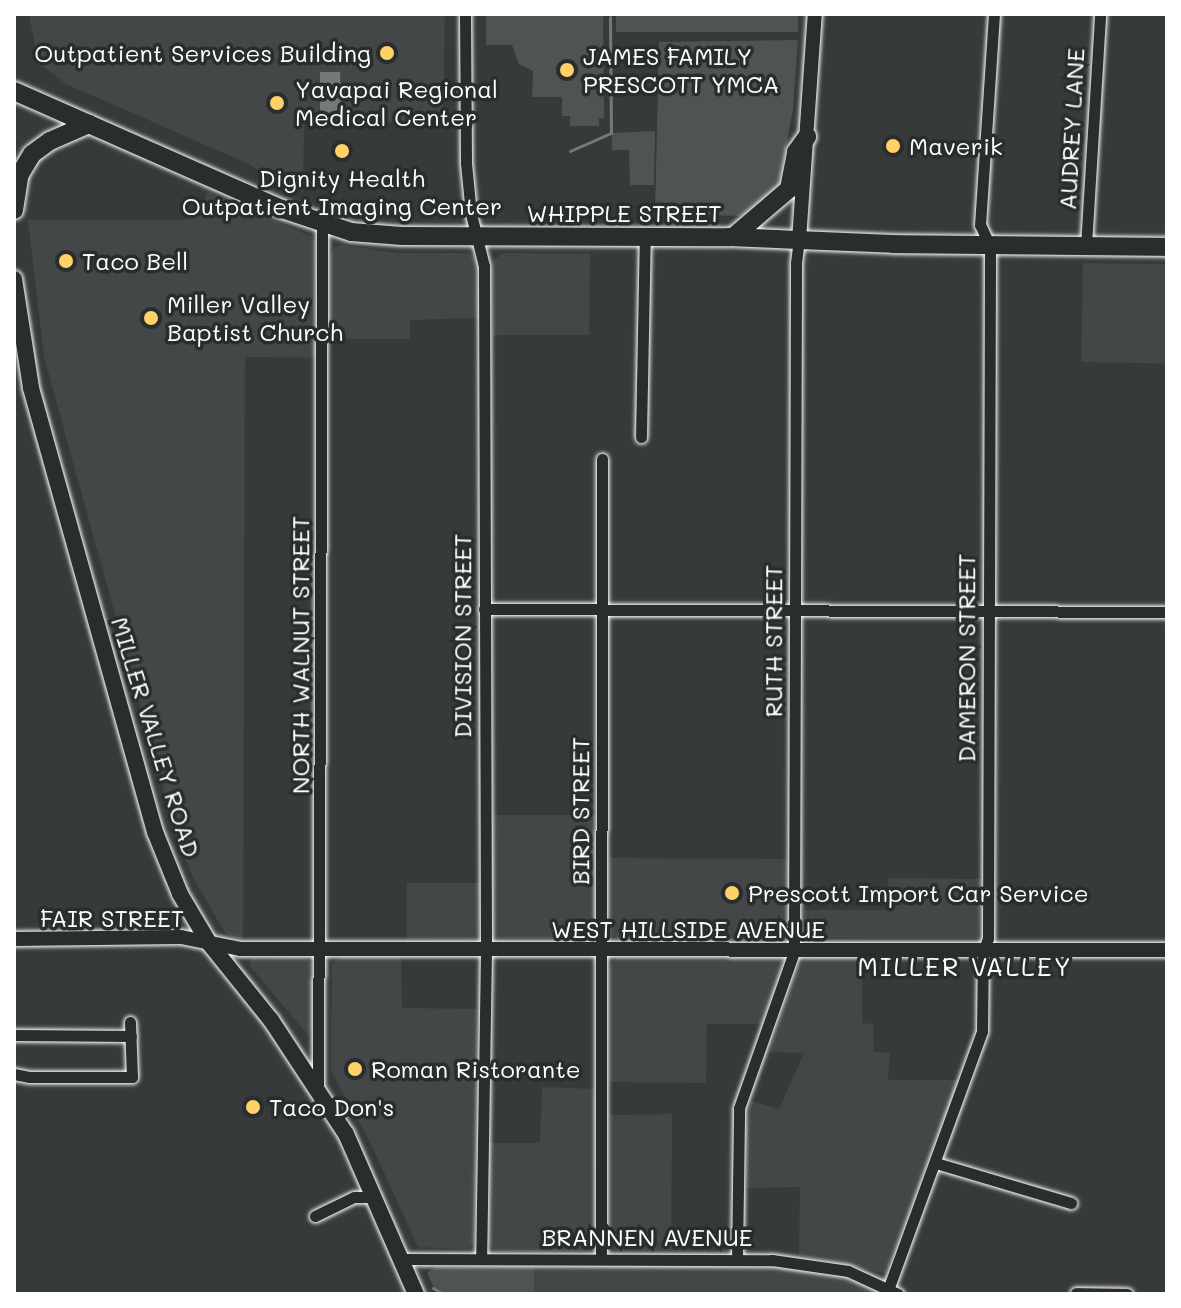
<!DOCTYPE html>
<html>
<head>
<meta charset="utf-8">
<style>
  body { margin:0 }
  #map { position:relative; width:1181px; height:1308px; overflow:hidden; background:#373a3b; font-family:Mali,sans-serif }
  div>[style] { position:absolute }
  .built>* { inset:0; background:#444748; transform-origin:0 0 }
  .green>* { inset:0; background:#505354; transform-origin:0 0 }
  .water>* { inset:0; background:#767879 }
  .stream>* { height:3px; margin:-1.5px; padding:0 1.5px; transform-origin:1.5px; border-radius:1.5px; background:#767879 }
  .roads { filter:drop-shadow(0 0 2px #fff) drop-shadow(0 0 2px #fff) }
  .minor>* { height:11px; margin:-5.5px; padding:0 5.5px; transform-origin:5.5px; border-radius:5.5px; background:#2a2d2e }
  .tertiary>* { height:14px; margin:-7px; padding:0 7px; transform-origin:7px; border-radius:7px; background:#2a2d2e }
  .secondary>* { height:16px; margin:-8px; padding:0 8px; transform-origin:8px; border-radius:8px; background:#2a2d2e }
  .primary>* { height:18px; margin:-9px; padding:0 9px; transform-origin:9px; border-radius:9px; background:#2a2d2e }
  .dots>* { width:22px; height:22px; translate:-50% -50%; box-sizing:border-box; border:4px solid #2a2d2e; border-radius:50% }
  span { translate:-50% -50%; white-space:nowrap; text-align:center; line-height:1.15; -webkit-text-stroke:7px #2a2d2e; paint-order:stroke }
  .poi-label { font-size:24px; color:#fff }
  .right { translate:-100% -50%; text-align:right }
  .left { translate:0 -50%; text-align:left }
  .street-label { font-size:24px; color:#fff }
  .neighbourhood-label { font-size:26px; color:#fff; letter-spacing:2px }
  .frame { position:absolute; inset:0; border:16px solid #fff; pointer-events:none }
</style>
</head>
<body>
<div id="map">
  <div class="built">
    <i style="clip-path:polygon(29px 14px,445px 14px,443px 123px,304px 122px,303px 192px,281px 185px,249px 164px,66px 84px,38px 62px)"></i>
    <i style="clip-path:polygon(207px 192px,312px 237px,316px 244px,318px 358px,245px 357px,243px 940px,229px 936px,223px 929px,194px 880px,175px 832px,44px 357px,28px 220px,183px 220px,199px 217px)"></i>
    <i style="clip-path:polygon(341px 245px,395px 253px,469px 253px,478px 262px,480px 318px,410px 320px,410px 339px,330px 339px,331px 255px,334px 247px)"></i>
    <i style="clip-path:polygon(503px 253px,590px 254px,589px 335px,493px 335px,493px 261px)"></i>
    <i style="left:1083px;top:263px;width:84px;height:99px;rotate:1deg"></i>
    <i style="left:492px;top:815px;width:103px;height:123px"></i>
    <i style="clip-path:polygon(610px 858px,788px 859px,787px 930px,778px 939px,618px 940px,610px 933px)"></i>
    <i style="clip-path:polygon(888px 878px,981px 879px,978px 938px,806px 937px,804px 910px,887px 910px)"></i>
    <i style="clip-path:polygon(407px 883px,481px 883px,479px 937px,475px 940px,407px 939px)"></i>
    <i style="clip-path:polygon(304px 957px,312px 963px,312px 1026px,308px 1035px,249px 965px,251px 958px)"></i>
    <i style="clip-path:polygon(339px 957px,401px 957px,402px 1008px,477px 1009px,474px 1242px,468px 1249px,418px 1247px,371px 1144px,331px 1071px,332px 965px)"></i>
    <i style="clip-path:polygon(617px 957px,780px 957px,784px 963px,763px 1024px,707px 1024px,706px 1083px,610px 1082px,610px 967px)"></i>
    <i style="clip-path:polygon(862px 957px,862px 1023px,873px 1024px,874px 1052px,890px 1053px,888px 1080px,960px 1080px,885px 1273px,799px 1255px,800px 1187px,747px 1188px,746px 1132px,751px 1101px,779px 1109px,804px 1053px,769px 1052px,799px 964px,805px 959px)"></i>
    <i style="clip-path:polygon(542px 1087px,595px 1089px,594px 1244px,582px 1251px,496px 1252px,489px 1245px,490px 1143px,540px 1143px)"></i>
    <i style="clip-path:polygon(672px 1114px,671px 1250px,616px 1250px,610px 1244px,610px 1115px)"></i>
    <i style="clip-path:polygon(780px 1265px,838px 1274px,895px 1294px,534px 1294px,534px 1266px)"></i>
  </div>
  <div class="green">
    <i style="clip-path:polygon(486px 14px,612px 14px,603px 17px,604px 118px,599px 118px,599px 126px,570px 126px,570px 116px,562px 116px,562px 97px,532px 97px,533px 71px,519px 64px,512px 45px,486px 45px)"></i>
    <i style="left:616px;top:14px;width:182px;height:18px"></i>
    <i style="clip-path:polygon(798px 40px,793px 109px,779px 184px,757px 206px,740px 216px,655px 213px,659px 42px)"></i>
    <i style="clip-path:polygon(655px 131px,654px 185px,630px 185px,629px 150px,612px 150px,612px 133px)"></i>
    <i style="clip-path:polygon(534px 1266px,534px 1294px,437px 1294px,427px 1273px,435px 1267px)"></i>
  </div>
  <div class="water">
    <i style="clip-path:polygon(320px 72px,340px 72px,341px 112px,324px 113px,320px 110px)"></i>
  </div>
  <div class="stream">
    <i style="left:570px;top:151px;width:45px;rotate:-23.7deg"></i>
    <i style="left:611px;top:133px;width:116px;rotate:-90.5deg"></i>
    <i style="left:433px;top:1288px;width:12px;rotate:31deg"></i>
  </div>
  <div class="roads">
    <div class="minor">
      <i style="left:465px;top:14px;width:149px;rotate:89.6deg"></i>
      <i style="left:466px;top:163px;width:51px;rotate:84.4deg"></i>
      <i style="left:471px;top:214px;width:54px;rotate:76deg"></i>
      <i style="left:484px;top:266px;width:685px;rotate:89.83deg"></i>
      <i style="left:486px;top:951px;width:308px;rotate:90.9deg"></i>
      <i style="left:1086px;top:246px;width:232px;rotate:-86.5deg"></i>
      <i style="left:641px;top:437px;width:200px;rotate:-88.9deg"></i>
      <i style="left:484px;top:609px;width:683px;rotate:0.25deg"></i>
      <i style="left:14px;top:1035px;width:117px;rotate:0.5deg"></i>
      <i style="left:14px;top:1074px;width:15px;rotate:11deg"></i>
      <i style="left:29px;top:1077px;width:103px"></i>
      <i style="left:132px;top:1077px;width:55px;rotate:-92.1deg"></i>
      <i style="left:318px;top:1087px;width:863px;rotate:-89.73deg"></i>
      <i style="left:936px;top:1163px;width:141px;rotate:16.5deg"></i>
      <i style="left:315px;top:1216px;width:43px;rotate:-26deg"></i>
      <i style="left:354px;top:1197px;width:20px"></i>
      <i style="left:401px;top:1259px;width:371px;rotate:0.2deg"></i>
      <i style="left:772px;top:1260px;width:77px;rotate:8.2deg"></i>
      <i style="left:848px;top:1271px;width:55px;rotate:24.7deg"></i>
      <i style="left:601px;top:1259px;width:800px;rotate:-89.93deg"></i>
      <i style="left:737px;top:1260px;width:152px;rotate:-89.2deg"></i>
      <i style="left:739px;top:1108px;width:165px;rotate:-70.6deg"></i>
      <i style="left:794px;top:952px;width:689px;rotate:-89.83deg"></i>
      <i style="left:796px;top:263px;width:23px;rotate:-83deg"></i>
      <i style="left:889px;top:1287px;width:272px;rotate:-70deg"></i>
      <i style="left:982px;top:1031px;width:79px;rotate:-89.3deg"></i>
      <i style="left:983px;top:952px;width:15px;rotate:-70deg"></i>
      <i style="left:988px;top:938px;width:692px;rotate:-89.83deg"></i>
      <i style="left:990px;top:246px;width:23px;rotate:-115deg"></i>
      <i style="left:980px;top:225px;width:211px;rotate:-86.2deg"></i>
      <i style="left:1076px;top:1293px;width:51px;rotate:1.1deg"></i>
    </div>
    <div class="tertiary">
      <i style="left:799px;top:240px;width:227px;rotate:-86deg"></i>
      <i style="left:14px;top:939px;width:167px;rotate:-0.7deg"></i>
      <i style="left:181px;top:937px;width:60px;rotate:11.5deg"></i>
      <i style="left:240px;top:949px;width:927px;rotate:0.06deg"></i>
    </div>
    <div class="secondary">
      <i style="left:14px;top:279px;width:110px;rotate:81.1deg"></i>
      <i style="left:31px;top:388px;width:461px;rotate:74.4deg"></i>
      <i style="left:155px;top:832px;width:67px;rotate:68deg"></i>
      <i style="left:180px;top:894px;width:57px;rotate:59.4deg"></i>
      <i style="left:209px;top:943px;width:99px;rotate:51.2deg"></i>
      <i style="left:271px;top:1020px;width:136px;rotate:56.7deg"></i>
      <i style="left:346px;top:1134px;width:175px;rotate:66.4deg"></i>
    </div>
    <div class="primary">
      <i style="left:14px;top:91px;width:293px;rotate:23.8deg"></i>
      <i style="left:282px;top:209px;width:73px;rotate:18.4deg"></i>
      <i style="left:351px;top:232px;width:51px;rotate:4.5deg"></i>
      <i style="left:402px;top:236px;width:327px;rotate:0.2deg"></i>
      <i style="left:729px;top:237px;width:164px;rotate:2.4deg"></i>
      <i style="left:893px;top:244px;width:274px;rotate:0.6deg"></i>
      <i style="left:14px;top:210px;width:36px;rotate:-81deg"></i>
      <i style="left:20px;top:174px;width:23px;rotate:-59deg"></i>
      <i style="left:32px;top:154px;width:22px;rotate:-36deg"></i>
      <i style="left:50px;top:141px;width:43px;rotate:-23.6deg"></i>
      <i style="left:733px;top:237px;width:74px;rotate:-40.6deg"></i>
      <i style="left:789px;top:189px;width:38px;rotate:-79deg"></i>
      <i style="left:796px;top:152px;width:19px;rotate:-54deg"></i>
    </div>
  </div>
  <div class="dots">
    <i style="left:387px;top:53px;background:#ffd166"></i>
    <i style="left:567px;top:70px;background:#ffd166"></i>
    <i style="left:277px;top:103px;background:#ffd166"></i>
    <i style="left:893px;top:146px;background:#ffd166"></i>
    <i style="left:342px;top:151px;background:#ffd166"></i>
    <i style="left:66px;top:261px;background:#ffd166"></i>
    <i style="left:151px;top:318px;background:#ffd166"></i>
    <i style="left:732px;top:893px;background:#ffd166"></i>
    <i style="left:355px;top:1069px;background:#ffd166"></i>
    <i style="left:253px;top:1107px;background:#ffd166"></i>
  </div>
  <div class="poi-label">
    <span class="right" style="left:371px;top:53px">Outpatient Services Building</span>
    <span class="left" style="left:583px;top:70px">JAMES FAMILY<br>PRESCOTT YMCA</span>
    <span class="left" style="left:295px;top:103px">Yavapai Regional<br>Medical Center</span>
    <span class="left" style="left:909px;top:146px">Maverik</span>
    <span style="left:342px;top:192px">Dignity Health<br>Outpatient Imaging Center</span>
    <span class="left" style="left:82px;top:261px">Taco Bell</span>
    <span class="left" style="left:167px;top:318px">Miller Valley<br>Baptist Church</span>
    <span class="left" style="left:748px;top:893px">Prescott Import Car Service</span>
    <span class="left" style="left:371px;top:1069px">Roman Ristorante</span>
    <span class="left" style="left:269px;top:1107px">Taco Don's</span>
  </div>
  <div class="street-label">
    <span style="left:1071px;top:129px;rotate:-87deg">AUDREY LANE</span>
    <span style="left:624px;top:213px">WHIPPLE STREET</span>
    <span style="left:462px;top:636px;rotate:-90deg">DIVISION STREET</span>
    <span style="left:773px;top:641px;rotate:-90deg">RUTH STREET</span>
    <span style="left:300px;top:655px;rotate:-90deg">NORTH WALNUT STREET</span>
    <span style="left:966px;top:658px;rotate:-90deg">DAMERON STREET</span>
    <span style="left:156px;top:737px;rotate:73deg">MILLER VALLEY ROAD</span>
    <span style="left:580px;top:811px;rotate:-90deg">BIRD STREET</span>
    <span style="left:112px;top:918px">FAIR STREET</span>
    <span style="left:688px;top:929px">WEST HILLSIDE AVENUE</span>
    <span style="left:647px;top:1237px">BRANNEN AVENUE</span>
  </div>
  <div class="neighbourhood-label">
    <span style="left:965px;top:967px">MILLER VALLEY</span>
  </div>
  <div class="frame"></div>
</div>
</body>
</html>
